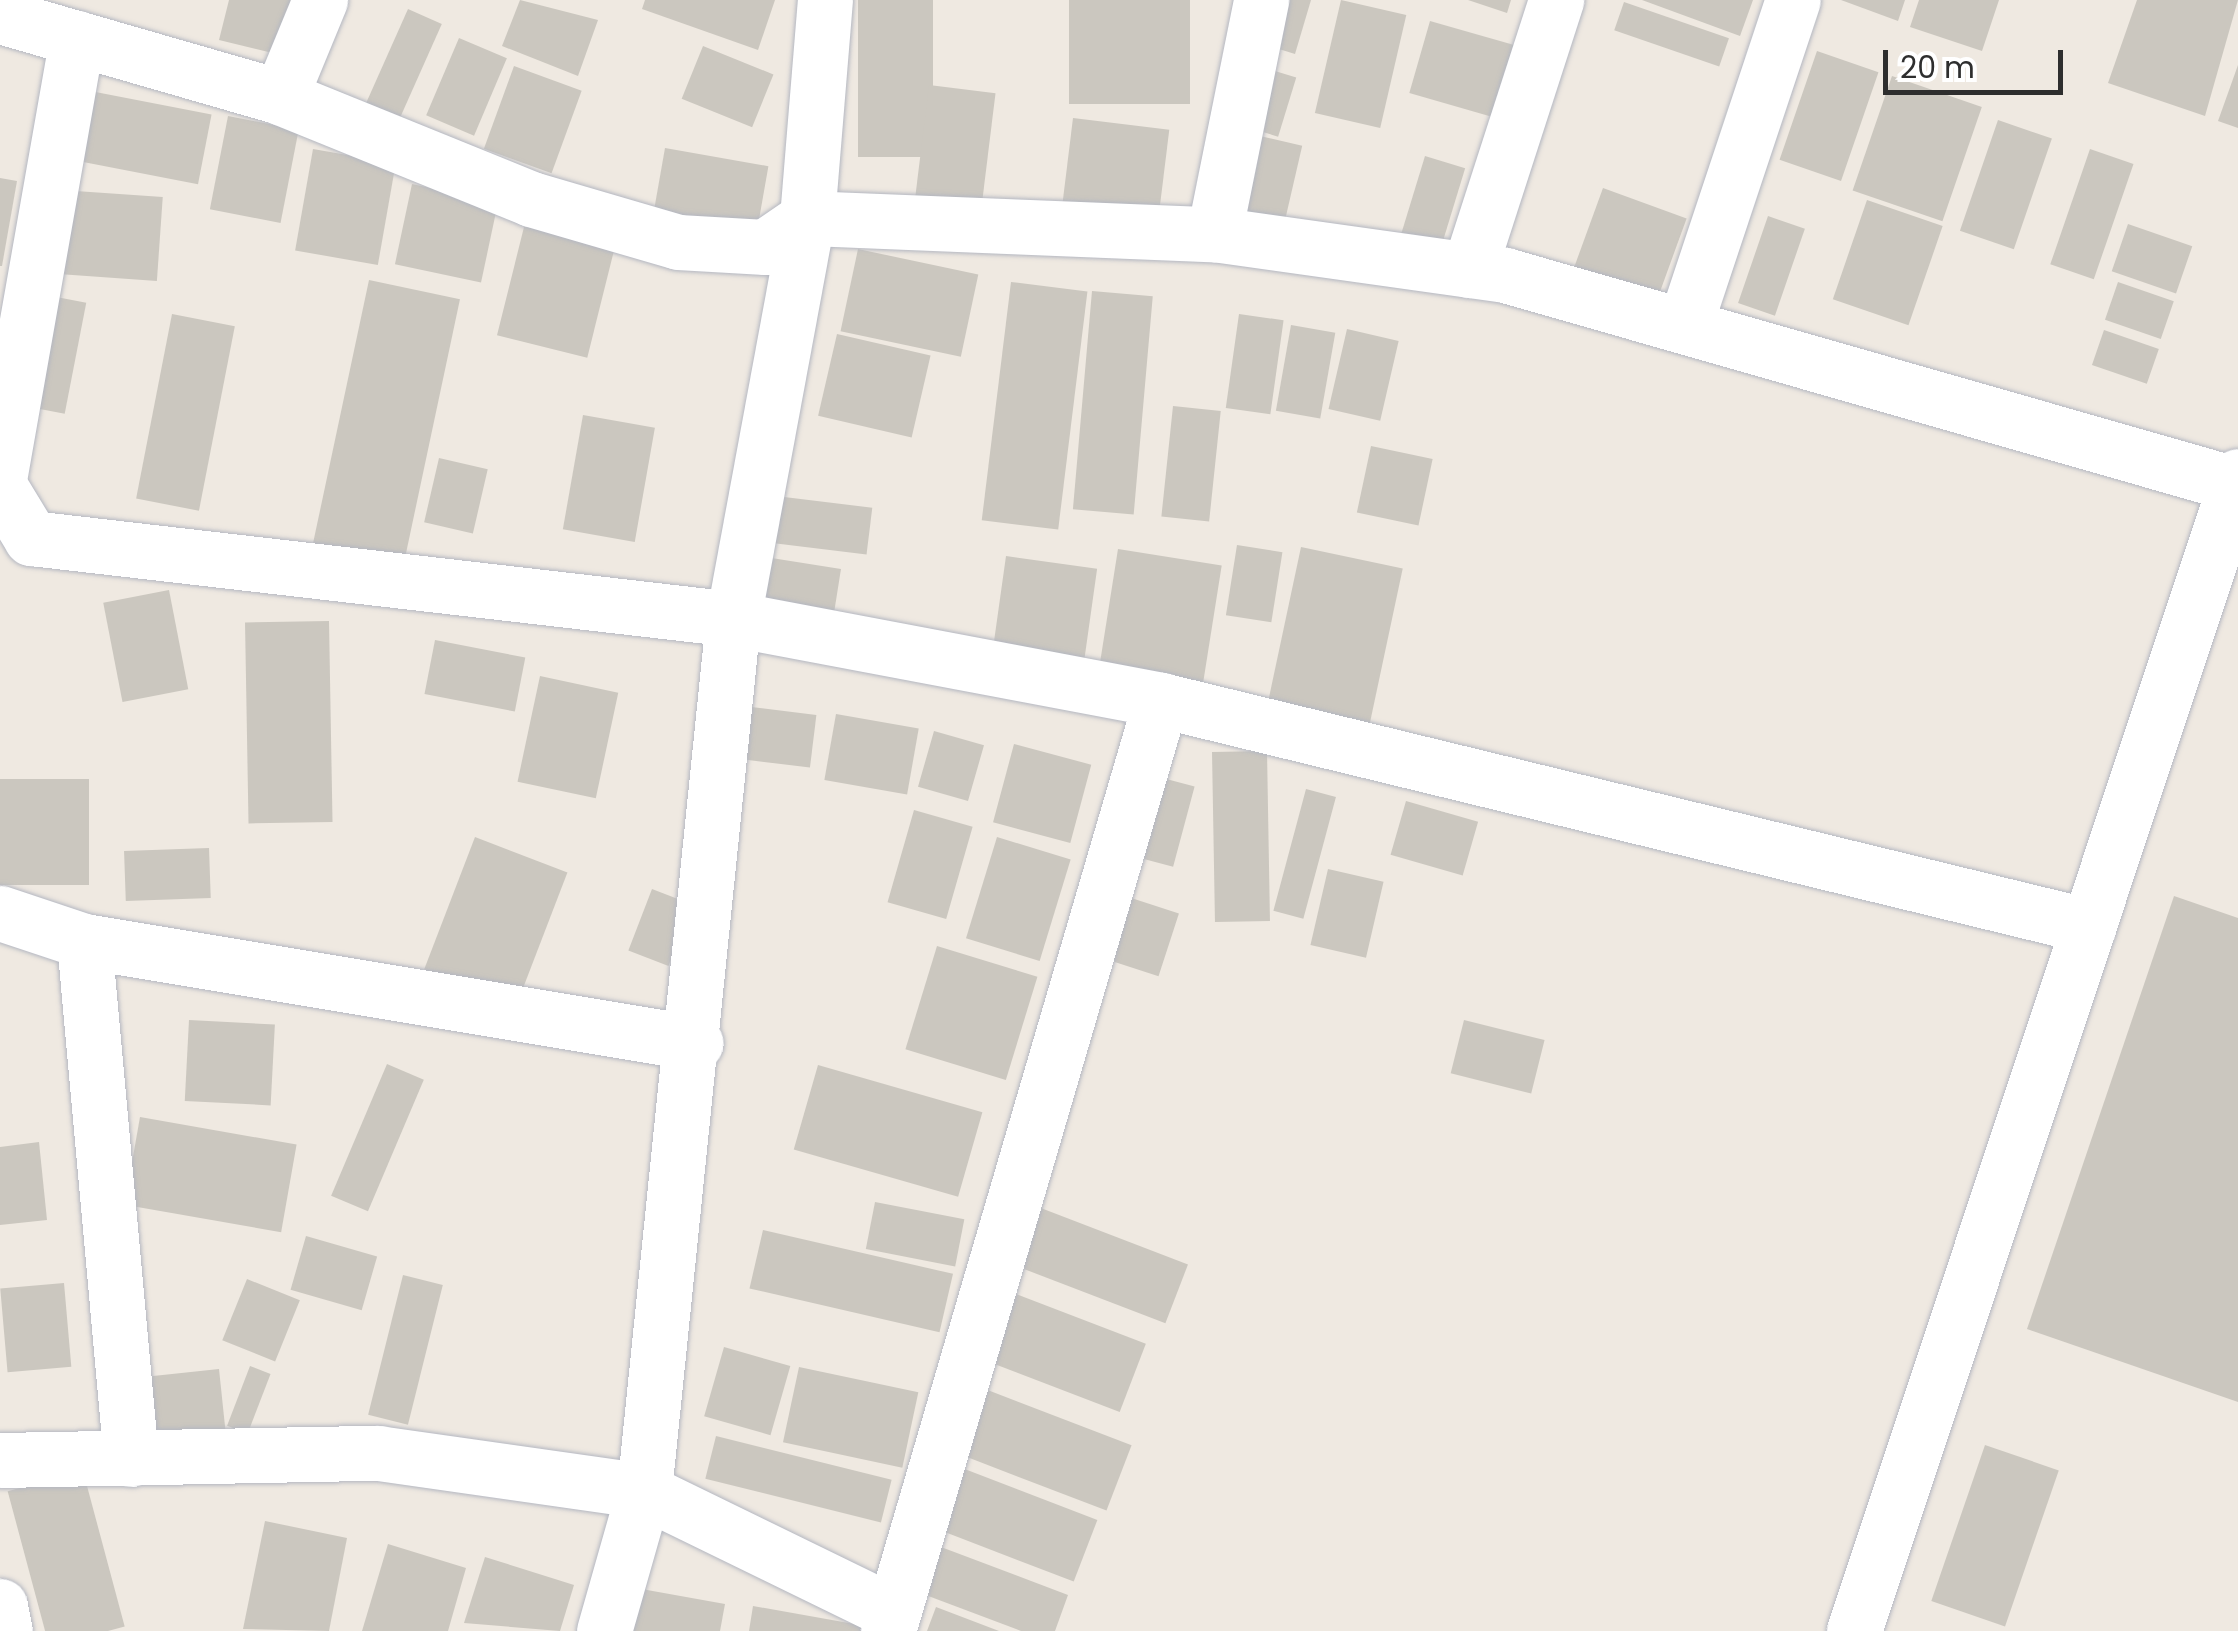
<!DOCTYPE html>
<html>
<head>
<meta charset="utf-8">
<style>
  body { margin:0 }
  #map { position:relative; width:2238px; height:1631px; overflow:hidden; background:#efe9e1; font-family:Poppins,sans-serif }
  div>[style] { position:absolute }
  .building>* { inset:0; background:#cbc7bf; transform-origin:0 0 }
  .roads { filter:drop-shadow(0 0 2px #b4b7c1) drop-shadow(0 0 2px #b4b7c1) }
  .minor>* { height:55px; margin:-27.5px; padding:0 27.5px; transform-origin:27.5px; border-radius:27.5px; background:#fff }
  span { translate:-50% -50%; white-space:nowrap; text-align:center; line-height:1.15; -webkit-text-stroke:9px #fff; paint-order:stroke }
  .scale { position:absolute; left:1883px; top:50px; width:180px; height:45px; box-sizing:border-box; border:5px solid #2e2e2e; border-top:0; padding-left:12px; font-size:30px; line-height:35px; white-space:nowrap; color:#2e2e2e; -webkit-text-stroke:8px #fff; paint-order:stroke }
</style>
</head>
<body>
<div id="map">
  <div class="building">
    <i style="clip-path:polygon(229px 0,307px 0,289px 57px,219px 40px)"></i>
    <i style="clip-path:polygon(520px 0,598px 20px,578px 76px,502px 46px)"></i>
    <i style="clip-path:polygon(645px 0,775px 0,758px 50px,642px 9px)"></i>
    <i style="left:858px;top:0;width:75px;height:157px"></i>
    <i style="left:1069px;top:0;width:121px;height:104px"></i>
    <i style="clip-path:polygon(1240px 0,1311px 0,1295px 54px,1230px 34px)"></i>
    <i style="left:1341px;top:0;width:67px;height:116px;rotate:13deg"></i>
    <i style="clip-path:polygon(1468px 0,1511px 0,1507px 13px)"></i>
    <i style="clip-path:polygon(1642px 0,1753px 0,1740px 36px)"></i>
    <i style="clip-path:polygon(1841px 0,1905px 0,1898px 21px)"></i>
    <i style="clip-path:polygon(1919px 0,1999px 0,1982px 51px,1910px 27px)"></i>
    <i style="clip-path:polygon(2137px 0,2238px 0,2205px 116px,2108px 83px)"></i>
    <i style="left:1624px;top:2px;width:111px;height:30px;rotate:19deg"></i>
    <i style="left:408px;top:9px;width:37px;height:112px;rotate:24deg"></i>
    <i style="left:1430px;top:21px;width:92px;height:75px;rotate:16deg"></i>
    <i style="left:459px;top:38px;width:52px;height:84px;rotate:23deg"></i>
    <i style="left:703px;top:46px;width:76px;height:57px;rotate:22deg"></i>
    <i style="left:1817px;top:51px;width:65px;height:115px;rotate:19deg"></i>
    <i style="left:1236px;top:59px;width:63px;height:62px;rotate:17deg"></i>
    <i style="clip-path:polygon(2238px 65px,2238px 128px,2218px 121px)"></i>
    <i style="left:514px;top:66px;width:72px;height:88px;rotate:20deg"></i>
    <i style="left:1892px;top:76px;width:95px;height:121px;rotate:19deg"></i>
    <i style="left:929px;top:85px;width:67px;height:112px;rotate:7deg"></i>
    <i style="left:80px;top:89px;width:134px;height:71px;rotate:11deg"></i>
    <i style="left:228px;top:116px;width:72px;height:95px;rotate:11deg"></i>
    <i style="left:1073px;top:118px;width:97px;height:94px;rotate:7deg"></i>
    <i style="left:1998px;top:120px;width:57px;height:117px;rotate:19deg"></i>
    <i style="left:1234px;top:130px;width:70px;height:90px;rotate:13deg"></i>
    <i style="left:665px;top:148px;width:105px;height:65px;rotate:10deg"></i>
    <i style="left:313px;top:149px;width:84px;height:103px;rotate:10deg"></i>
    <i style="left:2090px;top:149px;width:46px;height:122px;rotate:19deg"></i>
    <i style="left:1425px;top:156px;width:42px;height:82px;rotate:17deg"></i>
    <i style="clip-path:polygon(0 178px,17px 181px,2px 266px,0 266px)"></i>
    <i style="left:412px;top:184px;width:88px;height:82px;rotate:12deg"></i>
    <i style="left:1603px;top:188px;width:89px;height:87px;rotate:20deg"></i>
    <i style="left:61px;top:190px;width:102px;height:84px;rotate:4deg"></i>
    <i style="left:1867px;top:200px;width:80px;height:105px;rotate:19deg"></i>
    <i style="left:527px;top:215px;width:93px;height:124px;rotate:14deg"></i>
    <i style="left:1768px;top:216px;width:39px;height:92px;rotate:19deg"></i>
    <i style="left:2128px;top:224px;width:68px;height:50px;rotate:19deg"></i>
    <i style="left:858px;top:249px;width:123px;height:84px;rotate:12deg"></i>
    <i style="left:369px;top:280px;width:93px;height:271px;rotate:12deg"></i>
    <i style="left:1011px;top:282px;width:77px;height:240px;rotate:7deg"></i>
    <i style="left:2118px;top:282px;width:59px;height:40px;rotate:19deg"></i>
    <i style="left:1092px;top:291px;width:61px;height:219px;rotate:5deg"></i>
    <i style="left:46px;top:295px;width:41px;height:113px;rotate:11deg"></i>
    <i style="left:172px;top:314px;width:64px;height:188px;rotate:11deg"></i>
    <i style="left:1239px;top:314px;width:45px;height:95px;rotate:8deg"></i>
    <i style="left:1291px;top:325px;width:45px;height:87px;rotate:10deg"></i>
    <i style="left:1347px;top:329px;width:53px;height:82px;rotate:13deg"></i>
    <i style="left:2104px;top:330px;width:58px;height:37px;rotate:19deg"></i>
    <i style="left:837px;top:334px;width:96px;height:84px;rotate:13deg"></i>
    <i style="left:1173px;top:406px;width:48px;height:111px;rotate:6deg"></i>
    <i style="left:583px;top:415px;width:73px;height:116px;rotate:10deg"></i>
    <i style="left:1371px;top:446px;width:63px;height:68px;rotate:12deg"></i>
    <i style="left:439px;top:458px;width:50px;height:66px;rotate:13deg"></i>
    <i style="left:776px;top:496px;width:97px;height:47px;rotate:7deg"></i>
    <i style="left:1237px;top:545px;width:46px;height:71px;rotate:9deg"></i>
    <i style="left:1301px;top:547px;width:104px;height:162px;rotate:12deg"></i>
    <i style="left:1118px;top:549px;width:105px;height:131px;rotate:9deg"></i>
    <i style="left:759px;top:556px;width:83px;height:64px;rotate:9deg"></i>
    <i style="left:1006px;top:556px;width:92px;height:103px;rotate:8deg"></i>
    <i style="left:169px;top:590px;width:101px;height:67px;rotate:79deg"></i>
    <i style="left:329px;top:621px;width:201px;height:84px;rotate:89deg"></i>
    <i style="left:435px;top:640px;width:92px;height:55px;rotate:11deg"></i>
    <i style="left:540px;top:676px;width:80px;height:108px;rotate:12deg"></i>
    <i style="left:735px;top:705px;width:82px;height:53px;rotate:7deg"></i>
    <i style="left:836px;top:714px;width:84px;height:67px;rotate:10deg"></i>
    <i style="left:934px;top:731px;width:52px;height:58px;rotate:16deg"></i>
    <i style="left:1014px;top:744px;width:80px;height:81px;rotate:15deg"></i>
    <i style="left:1267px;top:751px;width:170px;height:55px;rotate:89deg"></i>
    <i style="left:1155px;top:776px;width:41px;height:83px;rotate:15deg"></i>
    <i style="left:0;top:779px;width:89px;height:106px"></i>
    <i style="left:1306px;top:789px;width:31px;height:126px;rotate:15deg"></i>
    <i style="left:1406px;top:801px;width:75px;height:56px;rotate:16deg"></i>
    <i style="left:914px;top:810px;width:61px;height:96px;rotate:16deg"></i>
    <i style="left:475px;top:837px;width:99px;height:142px;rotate:21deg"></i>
    <i style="left:997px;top:837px;width:77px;height:106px;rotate:17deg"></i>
    <i style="left:209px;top:848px;width:50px;height:85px;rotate:88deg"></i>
    <i style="left:1328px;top:869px;width:57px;height:78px;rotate:13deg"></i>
    <i style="left:652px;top:889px;width:43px;height:66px;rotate:21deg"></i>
    <i style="left:1119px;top:894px;width:63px;height:66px;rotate:18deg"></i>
    <i style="clip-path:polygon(2174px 896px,2238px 918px,2238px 1402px,2027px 1329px)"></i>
    <i style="left:937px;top:946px;width:105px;height:108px;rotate:17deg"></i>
    <i style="left:189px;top:1020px;width:86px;height:81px;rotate:3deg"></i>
    <i style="left:1464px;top:1020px;width:83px;height:55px;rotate:14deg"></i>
    <i style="left:387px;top:1064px;width:40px;height:143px;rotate:23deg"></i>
    <i style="left:818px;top:1065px;width:171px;height:88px;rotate:16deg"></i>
    <i style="left:140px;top:1117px;width:159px;height:89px;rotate:10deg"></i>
    <i style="clip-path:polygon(39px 1142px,47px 1220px,0 1225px,0 1147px)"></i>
    <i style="left:875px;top:1202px;width:91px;height:48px;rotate:11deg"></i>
    <i style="left:1033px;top:1205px;width:166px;height:63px;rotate:21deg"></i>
    <i style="left:763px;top:1230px;width:195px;height:60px;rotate:13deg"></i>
    <i style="left:306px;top:1236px;width:74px;height:56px;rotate:16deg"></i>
    <i style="left:403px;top:1275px;width:41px;height:144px;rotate:14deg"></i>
    <i style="left:247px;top:1279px;width:57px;height:66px;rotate:22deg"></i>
    <i style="left:64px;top:1283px;width:84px;height:64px;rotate:85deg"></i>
    <i style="left:1003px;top:1289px;width:153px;height:73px;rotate:21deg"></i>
    <i style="left:724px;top:1347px;width:69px;height:72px;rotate:16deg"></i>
    <i style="left:250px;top:1366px;width:22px;height:64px;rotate:21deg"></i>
    <i style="left:799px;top:1367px;width:122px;height:77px;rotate:12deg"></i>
    <i style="left:219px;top:1369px;width:67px;height:78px;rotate:84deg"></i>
    <i style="left:985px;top:1389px;width:157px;height:70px;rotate:21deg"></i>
    <i style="left:716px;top:1436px;width:181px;height:44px;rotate:14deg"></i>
    <i style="left:1985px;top:1445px;width:78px;height:165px;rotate:19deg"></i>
    <i style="left:962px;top:1468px;width:145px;height:66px;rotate:21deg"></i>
    <i style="left:83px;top:1471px;width:161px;height:78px;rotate:75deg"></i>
    <i style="clip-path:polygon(265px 1521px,347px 1538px,329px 1631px,243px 1629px)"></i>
    <i style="clip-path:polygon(388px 1544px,466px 1568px,448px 1631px,362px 1631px)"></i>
    <i style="clip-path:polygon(933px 1544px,1068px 1595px,1055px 1631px,1021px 1631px,915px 1591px)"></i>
    <i style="clip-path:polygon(485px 1557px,574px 1585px,560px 1631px,464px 1623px)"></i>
    <i style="clip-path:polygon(636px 1588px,725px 1604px,720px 1631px,629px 1631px)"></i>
    <i style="clip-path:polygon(753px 1606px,871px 1627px,870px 1631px,749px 1631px)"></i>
    <i style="clip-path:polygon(936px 1607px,999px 1631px,927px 1631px)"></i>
  </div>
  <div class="roads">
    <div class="minor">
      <i style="left:0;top:16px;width:291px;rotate:16.1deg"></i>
      <i style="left:280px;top:97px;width:271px;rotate:22.1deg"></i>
      <i style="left:531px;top:199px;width:153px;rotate:16.3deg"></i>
      <i style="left:678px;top:242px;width:87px;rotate:3.3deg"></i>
      <i style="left:765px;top:247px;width:51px;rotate:-34.6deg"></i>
      <i style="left:807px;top:218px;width:407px;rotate:2.3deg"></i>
      <i style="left:1214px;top:234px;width:294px;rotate:8deg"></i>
      <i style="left:1505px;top:275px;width:762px;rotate:15.99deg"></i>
      <i style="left:280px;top:97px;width:105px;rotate:-67.6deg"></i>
      <i style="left:1214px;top:234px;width:239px;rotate:-78.6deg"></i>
      <i style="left:1469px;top:270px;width:284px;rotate:-72.1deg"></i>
      <i style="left:1686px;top:321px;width:338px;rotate:-71.6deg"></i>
      <i style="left:0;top:474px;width:443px;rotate:-80deg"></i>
      <i style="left:0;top:487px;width:60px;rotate:58.7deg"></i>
      <i style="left:31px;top:538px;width:707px;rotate:6.58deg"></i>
      <i style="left:733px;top:619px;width:436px;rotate:10.7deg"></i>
      <i style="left:1161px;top:700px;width:955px;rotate:13.69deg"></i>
      <i style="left:0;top:913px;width:89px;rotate:18.4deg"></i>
      <i style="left:84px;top:941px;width:520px;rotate:84.82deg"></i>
      <i style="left:84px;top:941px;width:620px;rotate:9.46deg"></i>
      <i style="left:0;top:1460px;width:378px;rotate:-1.1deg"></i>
      <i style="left:378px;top:1453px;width:269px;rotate:8.1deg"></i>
      <i style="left:644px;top:1491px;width:276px;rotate:26deg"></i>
      <i style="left:0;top:1606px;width:25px;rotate:79deg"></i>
      <i style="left:604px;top:1631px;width:146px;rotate:-74.1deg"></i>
      <i style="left:644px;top:1491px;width:877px;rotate:-84.17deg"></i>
      <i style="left:733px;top:619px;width:408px;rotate:-79.5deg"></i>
      <i style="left:807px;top:218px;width:219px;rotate:-85.3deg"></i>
      <i style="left:888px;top:1631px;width:970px;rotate:-73.66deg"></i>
      <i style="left:1854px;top:1631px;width:1217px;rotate:-71.61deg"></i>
    </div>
  </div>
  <div class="scale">20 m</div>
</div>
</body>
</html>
